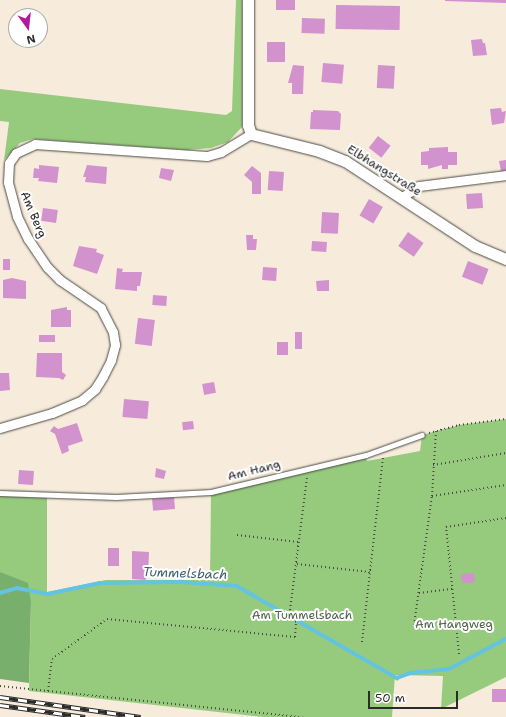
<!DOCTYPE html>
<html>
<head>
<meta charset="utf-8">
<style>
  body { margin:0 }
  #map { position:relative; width:506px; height:717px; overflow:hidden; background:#f7ecdb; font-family:"Shantell Sans",sans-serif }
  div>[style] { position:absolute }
  .green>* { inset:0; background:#96cb7d }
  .forest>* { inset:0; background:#78af6c }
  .stream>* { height:3.5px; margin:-1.75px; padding:0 1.75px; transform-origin:1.75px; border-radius:1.75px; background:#63c3e1 }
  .building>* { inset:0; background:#d192cd; transform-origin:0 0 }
  .path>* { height:2px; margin-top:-1px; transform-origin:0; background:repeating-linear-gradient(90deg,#4a4845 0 1px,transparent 0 4px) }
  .roads { filter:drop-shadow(0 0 1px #4a4845) drop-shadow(0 0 1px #4a4845) }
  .service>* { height:4.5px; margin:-2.25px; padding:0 2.25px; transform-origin:2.25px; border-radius:2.25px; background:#fff }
  .minor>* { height:9px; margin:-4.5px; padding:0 4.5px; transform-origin:4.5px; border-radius:4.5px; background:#fff }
  .tertiary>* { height:11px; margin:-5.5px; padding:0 5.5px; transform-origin:5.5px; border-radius:5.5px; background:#fff }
  .rail>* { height:4.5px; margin-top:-2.25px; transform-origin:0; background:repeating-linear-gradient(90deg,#fff 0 9px,#2b2b2b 0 18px); box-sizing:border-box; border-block:1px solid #2b2b2b }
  span { translate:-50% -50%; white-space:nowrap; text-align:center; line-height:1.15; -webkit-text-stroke:4px #fff; paint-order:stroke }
  .street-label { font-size:12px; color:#2b2b2b }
  .park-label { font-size:12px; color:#506348 }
  .water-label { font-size:13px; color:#3f606b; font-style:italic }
  .north { position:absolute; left:8px; top:8px; width:40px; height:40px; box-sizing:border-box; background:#fff; border:1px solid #aaa; border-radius:50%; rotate:165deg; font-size:11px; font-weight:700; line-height:16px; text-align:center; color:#2b2b2b }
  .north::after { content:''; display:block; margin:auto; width:14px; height:18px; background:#b5179e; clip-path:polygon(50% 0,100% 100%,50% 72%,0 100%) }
  .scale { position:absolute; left:368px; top:691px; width:90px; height:18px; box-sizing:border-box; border:2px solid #2b2b2b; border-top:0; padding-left:5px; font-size:12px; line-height:14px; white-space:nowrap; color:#2b2b2b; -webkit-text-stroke:3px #fff; paint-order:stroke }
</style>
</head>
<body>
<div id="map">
  <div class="green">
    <i style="clip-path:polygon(236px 0,242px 0,242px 127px,228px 142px,211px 148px,187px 150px,33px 139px,20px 143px,4px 160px,9px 122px,0 121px,0 89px,226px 115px,232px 111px)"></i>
    <i style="clip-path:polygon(506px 419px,506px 677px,441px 709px,443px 676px,395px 675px,392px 717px,263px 717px,29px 691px,31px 602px,0 572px,0 496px,47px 498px,47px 592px,106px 580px,210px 580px,211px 492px,366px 455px,367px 461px,420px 451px,422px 435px,459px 425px)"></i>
  </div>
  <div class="forest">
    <i style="clip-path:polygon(0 572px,28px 583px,31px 602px,29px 683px,0 679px)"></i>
  </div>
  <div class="stream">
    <i style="left:0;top:593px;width:18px;rotate:-16deg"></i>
    <i style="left:17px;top:588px;width:32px;rotate:11deg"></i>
    <i style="left:48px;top:594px;width:53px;rotate:-11.9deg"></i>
    <i style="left:100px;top:583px;width:81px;rotate:-0.7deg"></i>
    <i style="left:181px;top:582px;width:56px;rotate:4.1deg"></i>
    <i style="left:237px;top:586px;width:185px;rotate:29.9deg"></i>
    <i style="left:397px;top:678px;width:15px;rotate:-20deg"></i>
    <i style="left:411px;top:673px;width:38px;rotate:-6deg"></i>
    <i style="left:449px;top:669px;width:64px;rotate:-27.8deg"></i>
  </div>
  <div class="building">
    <i style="left:276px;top:0;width:19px;height:10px"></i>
    <i style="clip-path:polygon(445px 0,506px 0,506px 3px,445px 1px)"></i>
    <i style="left:336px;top:5px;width:64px;height:24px;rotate:1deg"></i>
    <i style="left:302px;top:18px;width:23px;height:15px;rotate:2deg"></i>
    <i style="clip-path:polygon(482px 39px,483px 43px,485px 43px,487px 55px,473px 56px,471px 40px)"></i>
    <i style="left:267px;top:42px;width:18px;height:20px"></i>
    <i style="left:323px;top:63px;width:21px;height:19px;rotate:5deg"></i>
    <i style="clip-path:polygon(293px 65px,304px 66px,303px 94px,292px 94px,292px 83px,288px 83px)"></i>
    <i style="left:378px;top:65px;width:17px;height:23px;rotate:3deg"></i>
    <i style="clip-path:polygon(501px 108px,502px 112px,506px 111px,504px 123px,492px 125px,490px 109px)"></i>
    <i style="clip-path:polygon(313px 110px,338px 111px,341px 114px,340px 130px,310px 129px,311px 112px,313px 112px)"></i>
    <i style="left:378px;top:136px;width:16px;height:15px;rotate:38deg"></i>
    <i style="clip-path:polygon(448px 147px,448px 152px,457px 152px,457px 165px,448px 165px,448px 169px,442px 169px,442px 165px,428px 169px,428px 165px,421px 165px,421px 152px,429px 151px,429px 148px)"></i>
    <i style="clip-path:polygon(506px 160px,506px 170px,501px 171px,499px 161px)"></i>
    <i style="clip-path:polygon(39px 165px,59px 167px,57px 183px,38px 181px,39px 178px,33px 178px,34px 168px,39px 169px)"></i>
    <i style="clip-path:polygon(87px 165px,107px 167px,106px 184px,85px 182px,86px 177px,83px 177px)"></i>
    <i style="clip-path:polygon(252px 166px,261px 173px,261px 194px,252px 194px,252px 182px,244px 175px)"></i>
    <i style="clip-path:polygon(161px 168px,174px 170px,171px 181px,159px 178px)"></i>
    <i style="left:269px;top:171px;width:15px;height:19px;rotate:4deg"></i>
    <i style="left:482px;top:193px;width:15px;height:16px;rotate:86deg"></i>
    <i style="left:369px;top:199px;width:16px;height:19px;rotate:30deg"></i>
    <i style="left:43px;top:208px;width:15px;height:13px;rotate:8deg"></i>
    <i style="left:322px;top:212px;width:17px;height:21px;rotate:3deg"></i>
    <i style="left:408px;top:232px;width:19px;height:17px;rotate:35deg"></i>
    <i style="clip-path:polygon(246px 235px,253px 235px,253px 239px,257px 239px,256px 250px,247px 250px)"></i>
    <i style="left:312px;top:241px;width:15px;height:10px;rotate:4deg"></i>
    <i style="clip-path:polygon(79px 246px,97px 249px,96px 252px,104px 255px,97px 274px,73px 266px)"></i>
    <i style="left:3px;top:259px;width:7px;height:11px"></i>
    <i style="left:468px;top:261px;width:22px;height:17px;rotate:21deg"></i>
    <i style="left:263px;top:267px;width:14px;height:13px;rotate:4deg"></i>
    <i style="clip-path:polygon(117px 268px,123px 269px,122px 272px,142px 272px,140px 286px,137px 286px,137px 291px,115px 289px)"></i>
    <i style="clip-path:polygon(12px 278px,26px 281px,26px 299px,3px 298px,3px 280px)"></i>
    <i style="clip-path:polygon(329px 280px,329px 291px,317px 291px,316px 281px)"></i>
    <i style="left:153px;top:295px;width:14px;height:10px;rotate:4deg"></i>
    <i style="clip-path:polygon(67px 307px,67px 310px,71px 310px,71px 327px,51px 327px,51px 310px)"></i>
    <i style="left:138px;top:318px;width:17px;height:26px;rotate:7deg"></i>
    <i style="left:295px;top:332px;width:7px;height:17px"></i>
    <i style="left:39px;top:335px;width:16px;height:7px"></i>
    <i style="left:277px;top:342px;width:11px;height:13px"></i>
    <i style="clip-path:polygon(37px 353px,62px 353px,62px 372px,66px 375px,63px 380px,59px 378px,36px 377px)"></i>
    <i style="clip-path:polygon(0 373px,9px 373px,10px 390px,0 391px)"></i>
    <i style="left:214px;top:382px;width:11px;height:12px;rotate:80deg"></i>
    <i style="left:124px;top:399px;width:25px;height:18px;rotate:5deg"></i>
    <i style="left:193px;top:421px;width:8px;height:11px;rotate:83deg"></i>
    <i style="clip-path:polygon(77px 423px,83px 441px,68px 446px,69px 451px,62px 454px,55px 434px,50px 431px,54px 426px,58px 429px)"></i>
    <i style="clip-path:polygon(156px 468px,166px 471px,164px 479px,155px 477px)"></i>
    <i style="left:19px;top:470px;width:15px;height:14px;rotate:4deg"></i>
    <i style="left:174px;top:497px;width:12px;height:22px;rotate:85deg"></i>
    <i style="left:108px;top:548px;width:11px;height:18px"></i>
    <i style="clip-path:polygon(132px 551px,149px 552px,148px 577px,145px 580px,132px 579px)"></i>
    <i style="left:474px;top:573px;width:9px;height:13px;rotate:84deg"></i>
    <i style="left:492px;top:689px;width:14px;height:13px"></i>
  </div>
  <div class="path">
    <i style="left:429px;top:433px;width:31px;rotate:-15deg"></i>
    <i style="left:459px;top:425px;width:47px;rotate:-7.3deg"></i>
    <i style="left:433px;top:465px;width:74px;rotate:-9.3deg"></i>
    <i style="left:432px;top:496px;width:75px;rotate:-8.5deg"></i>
    <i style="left:237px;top:535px;width:62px;rotate:6.4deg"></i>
    <i style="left:297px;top:564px;width:73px;rotate:6.3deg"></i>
    <i style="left:419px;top:593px;width:34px;rotate:-7deg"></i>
    <i style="left:414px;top:625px;width:130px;rotate:-82.1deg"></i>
    <i style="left:432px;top:496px;width:65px;rotate:-86.5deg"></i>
    <i style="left:362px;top:642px;width:186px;rotate:-83.5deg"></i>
    <i style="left:459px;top:654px;width:128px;rotate:-95.8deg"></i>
    <i style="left:446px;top:527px;width:61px;rotate:-8.5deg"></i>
    <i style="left:0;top:686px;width:304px;rotate:5.9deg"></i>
    <i style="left:48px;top:691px;width:32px;rotate:-83deg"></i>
    <i style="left:52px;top:659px;width:68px;rotate:-36deg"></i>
    <i style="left:107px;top:619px;width:189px;rotate:5.5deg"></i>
    <i style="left:295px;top:637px;width:15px;rotate:-86deg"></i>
    <i style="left:296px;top:622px;width:8px;rotate:-150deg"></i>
    <i style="left:289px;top:618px;width:141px;rotate:-82.7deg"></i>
  </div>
  <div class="roads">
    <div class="service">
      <i style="left:0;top:493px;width:116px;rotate:2deg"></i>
      <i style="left:116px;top:497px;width:95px;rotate:-3deg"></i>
      <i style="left:211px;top:492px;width:159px;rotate:-13.4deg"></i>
      <i style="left:366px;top:455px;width:59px;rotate:-19.7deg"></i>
    </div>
    <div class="minor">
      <i style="left:402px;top:197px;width:20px;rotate:-33deg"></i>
      <i style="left:419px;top:186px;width:88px;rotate:-7.2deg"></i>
      <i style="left:0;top:428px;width:54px;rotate:-16.1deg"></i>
      <i style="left:52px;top:413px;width:33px;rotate:-23deg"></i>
      <i style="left:82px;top:400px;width:17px;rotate:-40deg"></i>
      <i style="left:95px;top:389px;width:15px;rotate:-58deg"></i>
      <i style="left:103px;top:376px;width:18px;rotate:-63deg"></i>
      <i style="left:111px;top:360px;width:16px;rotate:-75deg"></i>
      <i style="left:115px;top:345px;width:13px;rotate:-99deg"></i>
      <i style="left:113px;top:332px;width:27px;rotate:-117deg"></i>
      <i style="left:101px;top:308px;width:50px;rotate:-145.7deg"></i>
      <i style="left:60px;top:280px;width:18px;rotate:-135deg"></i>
      <i style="left:47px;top:267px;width:34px;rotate:-124deg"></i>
      <i style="left:28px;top:239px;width:25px;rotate:-116deg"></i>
      <i style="left:17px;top:216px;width:35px;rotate:-105deg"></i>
      <i style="left:8px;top:182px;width:19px;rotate:-87deg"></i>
      <i style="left:9px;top:163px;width:12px;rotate:-55deg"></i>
      <i style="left:16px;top:153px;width:21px;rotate:-25deg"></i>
      <i style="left:35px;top:144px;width:172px;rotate:4deg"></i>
      <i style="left:207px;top:156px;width:15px;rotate:-16deg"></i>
      <i style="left:221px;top:152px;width:35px;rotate:-31deg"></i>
    </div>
    <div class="tertiary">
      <i style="left:248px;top:0;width:125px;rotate:90deg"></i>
      <i style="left:248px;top:125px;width:9px;rotate:72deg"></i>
      <i style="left:251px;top:134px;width:70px;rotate:14deg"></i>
      <i style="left:319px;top:151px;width:28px;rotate:21deg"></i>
      <i style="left:345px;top:161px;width:155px;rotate:33.2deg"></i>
      <i style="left:475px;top:246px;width:34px;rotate:23deg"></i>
    </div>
  </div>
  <div class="rail">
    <i style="left:0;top:697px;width:142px;rotate:8.1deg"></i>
    <i style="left:0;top:705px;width:86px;rotate:8deg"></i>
  </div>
  <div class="street-label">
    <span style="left:384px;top:171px;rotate:32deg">Elbhangstraße</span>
    <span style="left:33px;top:215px;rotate:67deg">Am Berg</span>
    <span style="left:254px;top:471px;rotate:-14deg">Am Hang</span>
  </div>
  <div class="park-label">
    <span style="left:302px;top:616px">Am Tummelsbach</span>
    <span style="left:454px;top:625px">Am Hangweg</span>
  </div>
  <div class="water-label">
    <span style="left:185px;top:574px;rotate:2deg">Tummelsbach</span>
  </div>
  <div class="north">N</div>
  <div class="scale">50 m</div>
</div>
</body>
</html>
